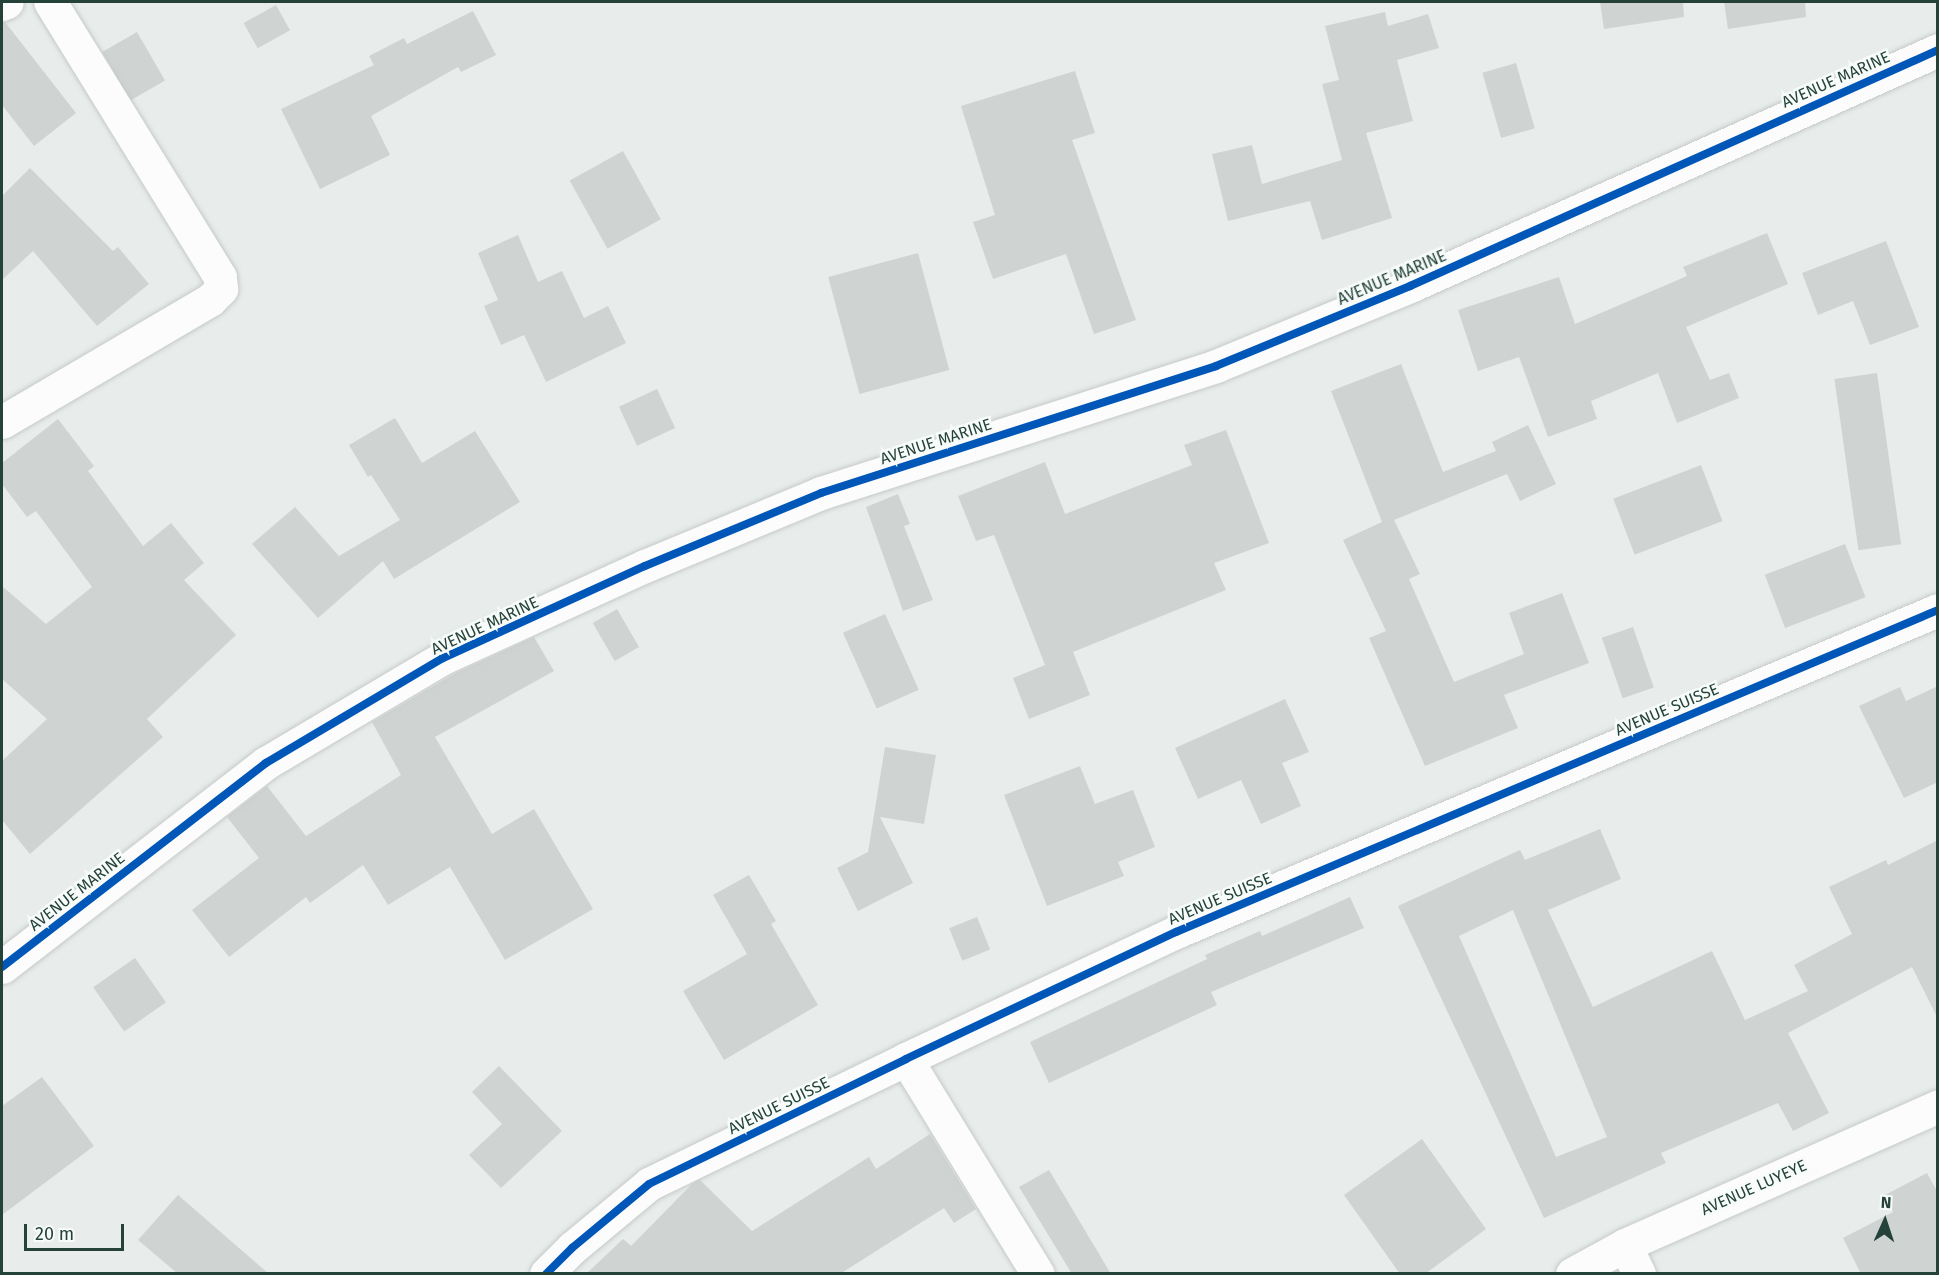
<!DOCTYPE html>
<html>
<head>
<meta charset="utf-8">
<style>
  body { margin:0 }
  #map { position:relative; width:1939px; height:1275px; overflow:hidden; background:#e8edeb; font-family:"Fira Sans",sans-serif }
  div>[style] { position:absolute }
  .building>* { inset:0; background:#cfd4d2; transform-origin:0 0 }
  .roads { filter:drop-shadow(0 0 2px #c5cac8) drop-shadow(0 0 2px #c5cac8) }
  .minor>* { height:33px; margin:-16.5px; padding:0 16.5px; transform-origin:16.5px; border-radius:16.5px; background:#fcfcfc }
  .cycleway>* { height:8px; margin:-4px; padding:0 4px; transform-origin:4px; border-radius:4px; background:#0057b8 }
  span { translate:-50% -50%; white-space:nowrap; text-align:center; line-height:1.15; -webkit-text-stroke:5px #f7fbf9; paint-order:stroke }
  .street-label { font-size:16px; color:#24423a }
  .frame { position:absolute; inset:0; border:3px solid #24423a; pointer-events:none }
  .north { position:absolute; left:1855px; top:1191px; width:60px; height:60px; -webkit-text-stroke:4px #f7fbf9; paint-order:stroke; rotate:3deg; font-size:16px; font-weight:700; line-height:24px; text-align:center; color:#24423a }
  .north::after { content:''; display:block; margin:auto; width:21px; height:27px; background:#24423a; clip-path:polygon(50% 0,100% 100%,50% 72%,0 100%) }
  .scale { position:absolute; left:24px; top:1224px; width:100px; height:27px; box-sizing:border-box; border:3px solid #24423a; border-top:0; padding-left:8px; font-size:18px; line-height:21px; white-space:nowrap; color:#24423a; -webkit-text-stroke:4px #f7fbf9; paint-order:stroke }
</style>
</head>
<body>
<div id="map">
  <div class="building">
    <i style="clip-path:polygon(1600px 2px,1683px 2px,1684px 17px,1604px 29px)"></i>
    <i style="clip-path:polygon(1724px 2px,1805px 2px,1806px 17px,1728px 29px)"></i>
    <i style="left:276px;top:5px;width:29px;height:37px;rotate:61deg"></i>
    <i style="clip-path:polygon(473px 11px,496px 55px,461px 72px,458px 67px,371px 116px,390px 155px,320px 189px,281px 109px,374px 65px,369px 56px,404px 38px,407px 44px)"></i>
    <i style="clip-path:polygon(1385px 12px,1388px 26px,1428px 14px,1439px 48px,1397px 60px,1413px 121px,1366px 133px,1392px 218px,1322px 240px,1310px 201px,1228px 221px,1212px 154px,1252px 145px,1262px 184px,1342px 160px,1322px 84px,1339px 80px,1325px 26px)"></i>
    <i style="clip-path:polygon(2px 22px,5px 22px,76px 113px,34px 146px,2px 105px)"></i>
    <i style="left:137px;top:32px;width:56px;height:40px;rotate:60deg"></i>
    <i style="left:1516px;top:63px;width:68px;height:35px;rotate:74deg"></i>
    <i style="clip-path:polygon(1075px 71px,1095px 133px,1072px 140px,1136px 320px,1094px 334px,1066px 254px,993px 279px,973px 222px,995px 215px,961px 106px)"></i>
    <i style="left:623px;top:151px;width:78px;height:61px;rotate:61deg"></i>
    <i style="clip-path:polygon(30px 168px,113px 251px,118px 247px,149px 284px,97px 326px,33px 251px,2px 280px,2px 196px)"></i>
    <i style="clip-path:polygon(1767px 233px,1788px 284px,1686px 327px,1710px 380px,1729px 373px,1739px 398px,1677px 423px,1658px 373px,1591px 401px,1597px 419px,1548px 437px,1519px 357px,1478px 371px,1458px 310px,1559px 277px,1575px 324px,1687px 276px,1683px 267px)"></i>
    <i style="clip-path:polygon(518px 235px,538px 282px,562px 271px,584px 318px,608px 306px,626px 343px,546px 382px,524px 335px,501px 345px,484px 306px,498px 300px,478px 253px)"></i>
    <i style="clip-path:polygon(1886px 241px,1919px 327px,1870px 345px,1853px 301px,1818px 315px,1802px 273px)"></i>
    <i style="left:918px;top:253px;width:121px;height:93px;rotate:75deg"></i>
    <i style="clip-path:polygon(1401px 364px,1443px 472px,1496px 451px,1492px 442px,1528px 425px,1556px 484px,1520px 501px,1507px 474px,1394px 520px,1420px 574px,1409px 579px,1454px 682px,1524px 654px,1509px 613px,1562px 593px,1589px 663px,1504px 695px,1518px 728px,1425px 766px,1369px 638px,1386px 631px,1343px 540px,1382px 522px,1331px 391px)"></i>
    <i style="left:1877px;top:373px;width:173px;height:43px;rotate:82deg"></i>
    <i style="left:657px;top:389px;width:43px;height:42px;rotate:65deg"></i>
    <i style="clip-path:polygon(395px 418px,422px 463px,475px 431px,520px 502px,394px 579px,383px 561px,318px 618px,252px 544px,295px 507px,339px 556px,400px 520px,371px 475px,368px 477px,349px 445px)"></i>
    <i style="clip-path:polygon(58px 419px,94px 466px,88px 471px,143px 546px,171px 523px,204px 563px,184px 580px,236px 635px,147px 719px,163px 737px,30px 854px,2px 820px,2px 761px,47px 719px,2px 679px,2px 586px,46px 624px,92px 587px,36px 511px,27px 517px,2px 484px,2px 463px)"></i>
    <i style="clip-path:polygon(1226px 430px,1269px 543px,1214px 563px,1226px 590px,1073px 652px,1090px 695px,1029px 719px,1013px 678px,1045px 665px,994px 535px,976px 541px,958px 496px,1045px 462px,1065px 514px,1192px 465px,1184px 445px)"></i>
    <i style="left:1701px;top:465px;width:60px;height:94px;rotate:69deg"></i>
    <i style="clip-path:polygon(898px 494px,910px 524px,904px 526px,933px 600px,903px 611px,866px 507px)"></i>
    <i style="left:1845px;top:544px;width:57px;height:86px;rotate:69deg"></i>
    <i style="left:617px;top:609px;width:44px;height:28px;rotate:60deg"></i>
    <i style="left:885px;top:614px;width:83px;height:46px;rotate:66deg"></i>
    <i style="left:1633px;top:627px;width:64px;height:33px;rotate:71deg"></i>
    <i style="clip-path:polygon(534px 637px,554px 671px,435px 737px,492px 834px,534px 809px,593px 909px,505px 960px,450px 867px,388px 905px,363px 865px,310px 903px,306px 897px,229px 957px,192px 910px,259px 858px,227px 817px,267px 786px,306px 836px,401px 775px,372px 722px,456px 673px)"></i>
    <i style="clip-path:polygon(1938px 686px,1938px 782px,1904px 798px,1859px 706px,1900px 687px,1906px 701px)"></i>
    <i style="clip-path:polygon(1285px 699px,1309px 752px,1282px 763px,1301px 806px,1261px 824px,1241px 780px,1198px 799px,1175px 748px)"></i>
    <i style="clip-path:polygon(885px 747px,936px 755px,924px 824px,880px 817px,913px 883px,858px 911px,837px 868px,868px 852px)"></i>
    <i style="clip-path:polygon(1080px 766px,1095px 804px,1133px 790px,1155px 847px,1118px 862px,1124px 876px,1047px 906px,1004px 795px)"></i>
    <i style="clip-path:polygon(evenodd,1600px 829px,1621px 879px,1548px 910px,1593px 1007px,1712px 951px,1745px 1020px,1808px 991px,1794px 965px,1852px 934px,1829px 887px,1886px 860px,1888px 865px,1938px 840px,1938px 1019px,1912px 967px,1788px 1033px,1829px 1113px,1793px 1131px,1778px 1103px,1661px 1153px,1666px 1163px,1544px 1218px,1398px 906px,1520px 850px,1525px 860px,1600px 829px,1513px 910px,1607px 1137px,1556px 1157px,1459px 936px,1513px 910px)"></i>
    <i style="clip-path:polygon(749px 875px,776px 921px,771px 924px,818px 1005px,724px 1060px,683px 991px,747px 954px,713px 895px)"></i>
    <i style="clip-path:polygon(1350px 897px,1364px 928px,1211px 992px,1217px 1005px,1049px 1083px,1030px 1042px,1207px 959px,1205px 955px,1260px 931px,1262px 936px)"></i>
    <i style="left:977px;top:917px;width:35px;height:30px;rotate:68deg"></i>
    <i style="left:135px;top:958px;width:54px;height:51px;rotate:55deg"></i>
    <i style="clip-path:polygon(499px 1066px,562px 1131px,501px 1188px,469px 1155px,502px 1124px,472px 1092px)"></i>
    <i style="clip-path:polygon(42px 1077px,94px 1146px,2px 1215px,2px 1106px)"></i>
    <i style="clip-path:polygon(930px 1134px,976px 1209px,954px 1223px,944px 1208px,840px 1274px,586px 1274px,623px 1239px,631px 1246px,692px 1184px,700px 1180px,752px 1231px,869px 1157px,876px 1169px)"></i>
    <i style="clip-path:polygon(1422px 1139px,1486px 1229px,1425px 1274px,1400px 1274px,1344px 1195px)"></i>
    <i style="clip-path:polygon(1049px 1170px,1111px 1274px,1072px 1274px,1019px 1187px)"></i>
    <i style="clip-path:polygon(1927px 1173px,1938px 1193px,1938px 1274px,1861px 1274px,1843px 1238px,1893px 1212px,1885px 1195px)"></i>
    <i style="clip-path:polygon(178px 1195px,269px 1274px,178px 1274px,138px 1240px)"></i>
  </div>
  <div class="roads">
    <div class="minor">
      <i style="left:2px;top:4px;width:5px;rotate:-22deg"></i>
      <i style="left:2px;top:422px;width:241px;rotate:-30.4deg"></i>
      <i style="left:210px;top:300px;width:16px;rotate:-45deg"></i>
      <i style="left:221px;top:289px;width:12px;rotate:-95deg"></i>
      <i style="left:220px;top:277px;width:323px;rotate:-121.7deg"></i>
      <i style="left:2px;top:967px;width:334px;rotate:-37.7deg"></i>
      <i style="left:266px;top:763px;width:206px;rotate:-30.7deg"></i>
      <i style="left:443px;top:658px;width:222px;rotate:-24.5deg"></i>
      <i style="left:645px;top:566px;width:191px;rotate:-22.5deg"></i>
      <i style="left:821px;top:493px;width:415px;rotate:-17.8deg"></i>
      <i style="left:1216px;top:366px;width:210px;rotate:-22.4deg"></i>
      <i style="left:1410px;top:286px;width:578px;rotate:-24.08deg"></i>
      <i style="left:906px;top:1059px;width:252px;rotate:58.5deg"></i>
      <i style="left:1625px;top:1245px;width:32px;rotate:64deg"></i>
      <i style="left:546px;top:1274px;width:37px;rotate:-45deg"></i>
      <i style="left:572px;top:1248px;width:100px;rotate:-39.7deg"></i>
      <i style="left:649px;top:1184px;width:286px;rotate:-25.9deg"></i>
      <i style="left:906px;top:1059px;width:298px;rotate:-25.2deg"></i>
      <i style="left:1176px;top:932px;width:827px;rotate:-22.91deg"></i>
      <i style="left:1572px;top:1274px;width:60px;rotate:-28.7deg"></i>
      <i style="left:1625px;top:1245px;width:342px;rotate:-23.9deg"></i>
    </div>
  </div>
  <div class="cycleway">
    <i style="left:2px;top:967px;width:334px;rotate:-37.7deg"></i>
    <i style="left:266px;top:763px;width:206px;rotate:-30.7deg"></i>
    <i style="left:443px;top:658px;width:222px;rotate:-24.5deg"></i>
    <i style="left:645px;top:566px;width:191px;rotate:-22.5deg"></i>
    <i style="left:821px;top:493px;width:415px;rotate:-17.8deg"></i>
    <i style="left:1216px;top:366px;width:210px;rotate:-22.4deg"></i>
    <i style="left:1410px;top:286px;width:578px;rotate:-24.08deg"></i>
    <i style="left:546px;top:1274px;width:37px;rotate:-45deg"></i>
    <i style="left:572px;top:1248px;width:100px;rotate:-39.7deg"></i>
    <i style="left:649px;top:1184px;width:286px;rotate:-25.9deg"></i>
    <i style="left:906px;top:1059px;width:298px;rotate:-25.2deg"></i>
    <i style="left:1176px;top:932px;width:827px;rotate:-22.91deg"></i>
  </div>
  <div class="street-label">
    <span style="left:1836px;top:80px;rotate:-24deg">AVENUE MARINE</span>
    <span style="left:1392px;top:278px;rotate:-23deg">AVENUE MARINE</span>
    <span style="left:936px;top:442px;rotate:-18deg">AVENUE MARINE</span>
    <span style="left:485px;top:626px;rotate:-25deg">AVENUE MARINE</span>
    <span style="left:1667px;top:710px;rotate:-23deg">AVENUE SUISSE</span>
    <span style="left:77px;top:892px;rotate:-38deg">AVENUE MARINE</span>
    <span style="left:1220px;top:899px;rotate:-23deg">AVENUE SUISSE</span>
    <span style="left:779px;top:1106px;rotate:-26deg">AVENUE SUISSE</span>
    <span style="left:1754px;top:1188px;rotate:-24deg">AVENUE LUYEYE</span>
  </div>
  <div class="frame"></div>
  <div class="north">N</div>
  <div class="scale">20 m</div>
</div>
</body>
</html>
